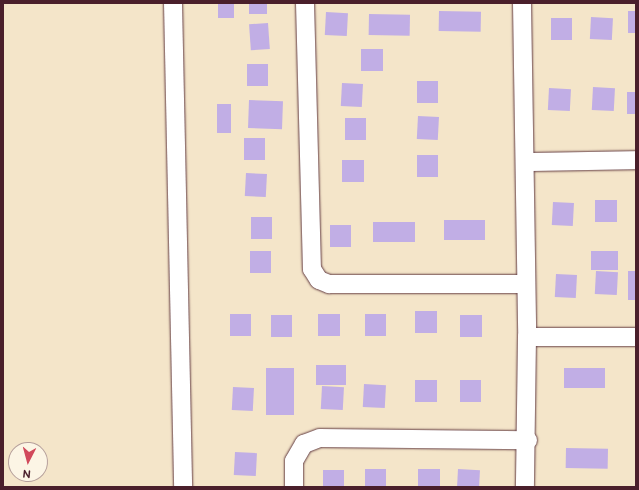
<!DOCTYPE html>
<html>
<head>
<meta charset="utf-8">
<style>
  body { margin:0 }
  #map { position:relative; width:639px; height:490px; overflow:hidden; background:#f4e5c9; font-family:"Balsamiq Sans",sans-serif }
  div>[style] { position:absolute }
  .building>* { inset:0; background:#c1aee5; transform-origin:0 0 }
  .roads { filter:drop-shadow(0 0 1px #643d43) drop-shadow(0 0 1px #643d43) }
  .street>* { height:18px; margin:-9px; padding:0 9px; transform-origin:9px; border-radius:9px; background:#fff }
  span { translate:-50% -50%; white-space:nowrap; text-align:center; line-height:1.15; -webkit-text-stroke:3px #fcf5e5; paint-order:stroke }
  .frame { position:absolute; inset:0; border:4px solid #4a1f2b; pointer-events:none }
  .north { position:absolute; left:8px; top:442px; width:40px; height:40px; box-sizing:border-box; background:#fcf5e5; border:1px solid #b59f9b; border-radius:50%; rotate:186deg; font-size:11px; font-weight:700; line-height:16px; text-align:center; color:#4a1f2b }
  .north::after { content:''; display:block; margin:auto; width:14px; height:18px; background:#d1495b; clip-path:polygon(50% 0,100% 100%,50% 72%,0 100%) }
</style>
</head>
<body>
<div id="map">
  <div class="building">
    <i style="left:218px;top:3px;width:16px;height:15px"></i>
    <i style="left:249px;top:3px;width:18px;height:11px"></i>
    <i style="left:439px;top:11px;width:42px;height:20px;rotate:1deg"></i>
    <i style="left:628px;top:11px;width:8px;height:22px"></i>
    <i style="left:326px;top:12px;width:22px;height:23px;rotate:3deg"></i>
    <i style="left:369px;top:14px;width:41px;height:21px;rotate:1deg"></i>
    <i style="left:591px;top:17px;width:22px;height:22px;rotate:3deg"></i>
    <i style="left:551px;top:18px;width:21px;height:22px"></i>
    <i style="left:268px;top:23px;width:26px;height:19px;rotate:86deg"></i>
    <i style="left:361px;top:49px;width:22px;height:22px"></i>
    <i style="left:247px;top:64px;width:21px;height:22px"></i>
    <i style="left:417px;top:81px;width:21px;height:22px"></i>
    <i style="left:342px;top:83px;width:21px;height:23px;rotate:3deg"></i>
    <i style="left:593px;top:87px;width:22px;height:23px;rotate:3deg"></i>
    <i style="left:549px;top:88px;width:22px;height:22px;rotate:3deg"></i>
    <i style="left:627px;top:92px;width:9px;height:22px"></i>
    <i style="left:249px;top:100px;width:34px;height:28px;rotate:2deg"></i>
    <i style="left:217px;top:104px;width:14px;height:29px"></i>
    <i style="left:418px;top:116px;width:21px;height:23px;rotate:3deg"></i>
    <i style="left:345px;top:118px;width:21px;height:22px"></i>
    <i style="left:244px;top:138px;width:21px;height:22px"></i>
    <i style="left:417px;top:155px;width:21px;height:22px"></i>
    <i style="left:342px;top:160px;width:22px;height:22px"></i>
    <i style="left:246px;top:173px;width:21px;height:23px;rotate:3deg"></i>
    <i style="left:595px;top:200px;width:22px;height:22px"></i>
    <i style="left:553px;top:202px;width:21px;height:23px;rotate:3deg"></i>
    <i style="left:251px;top:217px;width:21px;height:22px"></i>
    <i style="left:444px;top:220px;width:41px;height:20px"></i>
    <i style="left:373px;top:222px;width:42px;height:20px"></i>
    <i style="left:330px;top:225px;width:21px;height:22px"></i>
    <i style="left:250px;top:251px;width:21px;height:22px"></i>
    <i style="left:591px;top:251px;width:27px;height:19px"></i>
    <i style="left:596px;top:271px;width:22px;height:23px;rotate:3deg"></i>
    <i style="left:628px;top:271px;width:8px;height:29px"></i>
    <i style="left:556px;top:274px;width:21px;height:23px;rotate:3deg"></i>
    <i style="left:415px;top:311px;width:22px;height:22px"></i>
    <i style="left:230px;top:314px;width:21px;height:22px"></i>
    <i style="left:318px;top:314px;width:22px;height:22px"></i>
    <i style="left:365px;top:314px;width:21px;height:22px"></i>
    <i style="left:271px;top:315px;width:21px;height:22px"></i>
    <i style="left:460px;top:315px;width:22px;height:22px"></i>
    <i style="left:316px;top:365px;width:30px;height:20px"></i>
    <i style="left:266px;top:368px;width:28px;height:47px"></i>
    <i style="left:564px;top:368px;width:41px;height:20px"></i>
    <i style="left:415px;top:380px;width:22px;height:22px"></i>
    <i style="left:460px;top:380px;width:21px;height:22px"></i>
    <i style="left:364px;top:384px;width:22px;height:23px;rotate:3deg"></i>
    <i style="left:322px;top:386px;width:22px;height:23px;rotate:3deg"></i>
    <i style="left:233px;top:387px;width:21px;height:23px;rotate:3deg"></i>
    <i style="left:566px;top:448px;width:42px;height:20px;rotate:1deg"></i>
    <i style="left:235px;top:452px;width:22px;height:23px;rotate:3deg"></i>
    <i style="left:365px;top:469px;width:21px;height:18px"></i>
    <i style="left:418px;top:469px;width:22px;height:18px"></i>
    <i style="left:458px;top:469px;width:22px;height:18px;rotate:3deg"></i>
    <i style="left:323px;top:470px;width:21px;height:17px"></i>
  </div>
  <div class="roads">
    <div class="street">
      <i style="left:173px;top:3px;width:484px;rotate:88.8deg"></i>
      <i style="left:305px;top:3px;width:266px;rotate:88.5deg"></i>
      <i style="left:312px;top:269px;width:13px;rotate:58deg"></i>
      <i style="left:319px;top:280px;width:11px;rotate:22deg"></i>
      <i style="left:329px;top:284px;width:197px"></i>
      <i style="left:522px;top:3px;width:334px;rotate:89.1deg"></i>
      <i style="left:527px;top:337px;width:150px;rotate:90.8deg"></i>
      <i style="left:526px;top:162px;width:110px;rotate:-1deg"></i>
      <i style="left:527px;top:337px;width:109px"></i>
      <i style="left:294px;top:487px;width:26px;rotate:-90deg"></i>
      <i style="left:294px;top:461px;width:20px;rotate:-60deg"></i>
      <i style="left:304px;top:444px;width:17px;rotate:-21deg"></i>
      <i style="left:320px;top:438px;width:208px;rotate:0.6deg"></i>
    </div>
  </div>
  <div class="frame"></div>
  <div class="north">N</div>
</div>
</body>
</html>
